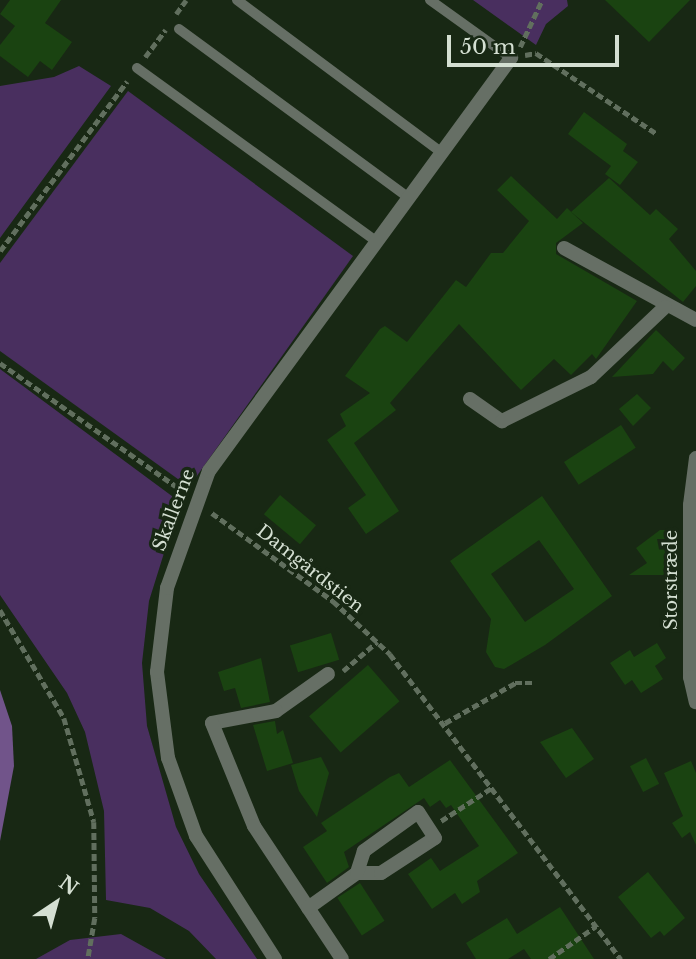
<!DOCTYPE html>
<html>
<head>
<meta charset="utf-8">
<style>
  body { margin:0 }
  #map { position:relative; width:696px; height:959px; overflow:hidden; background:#182814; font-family:"Libre Baskerville",serif }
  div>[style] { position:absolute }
  .green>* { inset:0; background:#492f5f }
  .water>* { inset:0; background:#71548a }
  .building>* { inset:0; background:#1a4311; transform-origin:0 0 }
  .path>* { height:4.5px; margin-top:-2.25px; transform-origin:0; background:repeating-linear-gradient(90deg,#616f5e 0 7px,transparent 0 10.5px) }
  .service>* { height:10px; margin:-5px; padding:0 5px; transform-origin:5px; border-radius:5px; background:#666f65 }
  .minor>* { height:14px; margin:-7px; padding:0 7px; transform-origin:7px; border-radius:7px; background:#666f65 }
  span { translate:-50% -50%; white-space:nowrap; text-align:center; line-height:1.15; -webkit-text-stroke:7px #182814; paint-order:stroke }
  .street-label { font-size:18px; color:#d4dfd2 }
  .north { position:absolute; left:21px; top:868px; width:70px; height:70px; -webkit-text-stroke:5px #182814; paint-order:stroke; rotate:36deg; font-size:19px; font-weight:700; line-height:28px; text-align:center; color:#d4dfd2 }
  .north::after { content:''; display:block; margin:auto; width:24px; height:32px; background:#d4dfd2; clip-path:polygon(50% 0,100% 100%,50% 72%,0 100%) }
  .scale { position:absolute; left:447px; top:35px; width:172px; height:32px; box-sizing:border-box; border:4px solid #d4dfd2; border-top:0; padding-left:9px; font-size:21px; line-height:24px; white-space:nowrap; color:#d4dfd2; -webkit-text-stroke:5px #182814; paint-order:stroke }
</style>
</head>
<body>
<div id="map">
  <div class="green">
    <i style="clip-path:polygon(473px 0,567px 0,568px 6px,546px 24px,536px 45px)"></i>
    <i style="clip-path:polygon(79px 66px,111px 86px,0 238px,0 86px,54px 77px)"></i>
    <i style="clip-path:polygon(128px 91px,353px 256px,189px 487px,0 351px,0 263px)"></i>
    <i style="clip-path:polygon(0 369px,180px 502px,149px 601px,142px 663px,147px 726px,176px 827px,199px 874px,257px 959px,216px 959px,189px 931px,150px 908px,106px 900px,104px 811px,85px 732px,67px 693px,0 595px)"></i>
    <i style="clip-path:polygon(121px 934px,166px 959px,36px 959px,70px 940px)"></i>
  </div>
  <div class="water">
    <i style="clip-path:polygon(0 690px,12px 726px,14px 766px,0 841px)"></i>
  </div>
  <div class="building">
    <i style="clip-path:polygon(10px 0,61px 0,45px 23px,72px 42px,52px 70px,40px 61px,28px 77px,0 56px,0 45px,15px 26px,0 14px)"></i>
    <i style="clip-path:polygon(605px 0,690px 0,649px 42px)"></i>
    <i style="clip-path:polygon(584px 112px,627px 144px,623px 151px,638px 162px,620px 185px,605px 174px,611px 166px,568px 134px)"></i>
    <i style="clip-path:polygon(511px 176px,557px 219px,567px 208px,583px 223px,556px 243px,556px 254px,637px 301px,596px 359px,592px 354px,571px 375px,554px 359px,521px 390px,459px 324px,390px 403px,396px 410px,354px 443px,399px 511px,366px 534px,348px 508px,366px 495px,327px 440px,346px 426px,340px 414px,370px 393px,345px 376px,380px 329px,385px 326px,407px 342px,456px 280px,466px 287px,491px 253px,503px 253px,529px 221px,497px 190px)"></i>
    <i style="clip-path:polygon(609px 178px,650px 215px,656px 209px,678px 229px,669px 239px,696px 271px,696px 286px,683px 302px,571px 212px)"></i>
    <i style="clip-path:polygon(656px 330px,685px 358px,673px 371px,663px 361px,653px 374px,612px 377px)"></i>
    <i style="clip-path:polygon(637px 394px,651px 408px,633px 426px,619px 409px)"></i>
    <i style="left:621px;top:425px;width:27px;height:68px;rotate:57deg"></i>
    <i style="left:280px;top:495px;width:47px;height:25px;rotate:40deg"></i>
    <i style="clip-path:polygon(evenodd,542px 496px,612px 596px,545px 645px,504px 669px,495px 667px,486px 652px,491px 619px,450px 561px,542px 496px,539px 540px,574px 589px,525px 622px,491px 574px,539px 540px)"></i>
    <i style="clip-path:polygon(660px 530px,673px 530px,673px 575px,629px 575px,647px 563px,636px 548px)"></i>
    <i style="left:331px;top:633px;width:28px;height:43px;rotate:73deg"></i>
    <i style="clip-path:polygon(657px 643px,666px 658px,655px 666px,663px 679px,641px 693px,632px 680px,625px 685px,610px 663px,630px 650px,634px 657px)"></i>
    <i style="clip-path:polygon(261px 658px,270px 702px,241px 708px,235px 688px,224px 691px,218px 672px)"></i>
    <i style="left:368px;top:665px;width:48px;height:78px;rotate:49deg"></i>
    <i style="clip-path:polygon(275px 721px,277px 734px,283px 730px,293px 763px,267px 771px,253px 725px)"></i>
    <i style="clip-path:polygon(572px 728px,594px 759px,566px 778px,540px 742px)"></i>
    <i style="clip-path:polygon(321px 757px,329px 773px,317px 817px,299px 791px,291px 765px)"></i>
    <i style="left:646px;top:758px;width:29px;height:18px;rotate:63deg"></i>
    <i style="clip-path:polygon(450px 760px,518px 853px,477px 881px,480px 892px,462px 904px,455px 893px,432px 909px,408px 874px,431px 858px,440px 871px,479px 846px,451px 805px,446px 808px,440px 800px,430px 807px,424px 798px,344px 852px,349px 867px,327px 883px,303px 847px,327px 831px,321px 823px,390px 777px,399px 773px,409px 787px)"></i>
    <i style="clip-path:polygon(691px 761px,696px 773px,696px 845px,690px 832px,682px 838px,672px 823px,683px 816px,664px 773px)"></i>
    <i style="clip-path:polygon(648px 872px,685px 918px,664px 936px,660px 931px,651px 938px,618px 897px)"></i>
    <i style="left:360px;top:883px;width:45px;height:27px;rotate:57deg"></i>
    <i style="clip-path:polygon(560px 907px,594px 959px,531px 959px,524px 949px,508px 959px,476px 959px,466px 943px,507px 918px,517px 934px)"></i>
  </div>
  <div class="path">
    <i style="left:176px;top:14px;width:17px;rotate:-54deg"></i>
    <i style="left:520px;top:47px;width:52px;rotate:-64.9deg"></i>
    <i style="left:525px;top:55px;width:11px;rotate:-10deg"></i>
    <i style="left:536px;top:53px;width:146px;rotate:33.8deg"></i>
    <i style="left:145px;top:57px;width:34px;rotate:-53deg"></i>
    <i style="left:0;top:251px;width:212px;rotate:-53.2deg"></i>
    <i style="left:0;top:363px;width:223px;rotate:35deg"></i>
    <i style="left:212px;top:513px;width:150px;rotate:36deg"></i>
    <i style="left:333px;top:601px;width:78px;rotate:42.9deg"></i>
    <i style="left:390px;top:654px;width:383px;rotate:52.9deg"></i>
    <i style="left:0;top:610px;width:126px;rotate:59.3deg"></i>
    <i style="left:64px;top:718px;width:108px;rotate:73.9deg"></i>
    <i style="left:94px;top:822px;width:96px;rotate:89.4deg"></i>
    <i style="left:95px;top:918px;width:42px;rotate:99.7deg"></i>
    <i style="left:343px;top:671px;width:45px;rotate:-40.5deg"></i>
    <i style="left:445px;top:723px;width:81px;rotate:-29.7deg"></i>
    <i style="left:515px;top:683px;width:17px"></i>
    <i style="left:441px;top:821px;width:62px;rotate:-33.2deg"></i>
    <i style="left:549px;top:959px;width:57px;rotate:-35.1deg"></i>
  </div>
  <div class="service">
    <i style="left:237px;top:0;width:256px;rotate:36.7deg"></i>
    <i style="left:430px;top:0;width:100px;rotate:35.6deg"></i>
    <i style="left:179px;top:29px;width:285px;rotate:36.3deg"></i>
    <i style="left:137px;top:68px;width:295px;rotate:35.9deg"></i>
  </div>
  <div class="minor">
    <i style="left:564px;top:248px;width:150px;rotate:28.6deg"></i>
    <i style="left:470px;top:399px;width:39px;rotate:35deg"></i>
    <i style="left:502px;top:421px;width:99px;rotate:-26.3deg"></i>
    <i style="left:591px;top:377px;width:102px;rotate:-43.4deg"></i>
    <i style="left:696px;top:458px;width:47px;rotate:97.3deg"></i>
    <i style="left:690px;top:505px;width:172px;rotate:90deg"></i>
    <i style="left:690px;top:677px;width:26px;rotate:77deg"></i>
    <i style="left:328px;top:674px;width:64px;rotate:144.6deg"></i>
    <i style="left:276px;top:711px;width:65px;rotate:169.4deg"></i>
    <i style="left:212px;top:723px;width:111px;rotate:67.8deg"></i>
    <i style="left:254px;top:826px;width:159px;rotate:56.5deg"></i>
    <i style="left:308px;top:908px;width:60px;rotate:-35.5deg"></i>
    <i style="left:357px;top:873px;width:24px"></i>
    <i style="left:381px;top:873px;width:64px;rotate:-32.9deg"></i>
    <i style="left:435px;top:838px;width:31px;rotate:-123deg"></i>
    <i style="left:418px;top:812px;width:67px;rotate:144.2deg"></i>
    <i style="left:364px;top:851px;width:23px;rotate:108deg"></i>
    <i style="left:275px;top:959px;width:146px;rotate:-122.7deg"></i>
    <i style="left:196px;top:836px;width:83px;rotate:-109.7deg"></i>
    <i style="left:168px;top:758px;width:87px;rotate:-97.3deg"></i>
    <i style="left:157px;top:672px;width:85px;rotate:-83.2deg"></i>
    <i style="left:167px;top:588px;width:124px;rotate:-70.3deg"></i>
    <i style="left:209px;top:471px;width:512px;rotate:-53.82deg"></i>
  </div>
  <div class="street-label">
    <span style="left:174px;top:510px;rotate:-69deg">Skallerne</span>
    <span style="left:310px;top:569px;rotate:38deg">Damgårdstien</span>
    <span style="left:671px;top:580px;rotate:-90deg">Storstræde</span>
  </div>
  <div class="north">N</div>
  <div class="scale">50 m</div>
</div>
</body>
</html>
